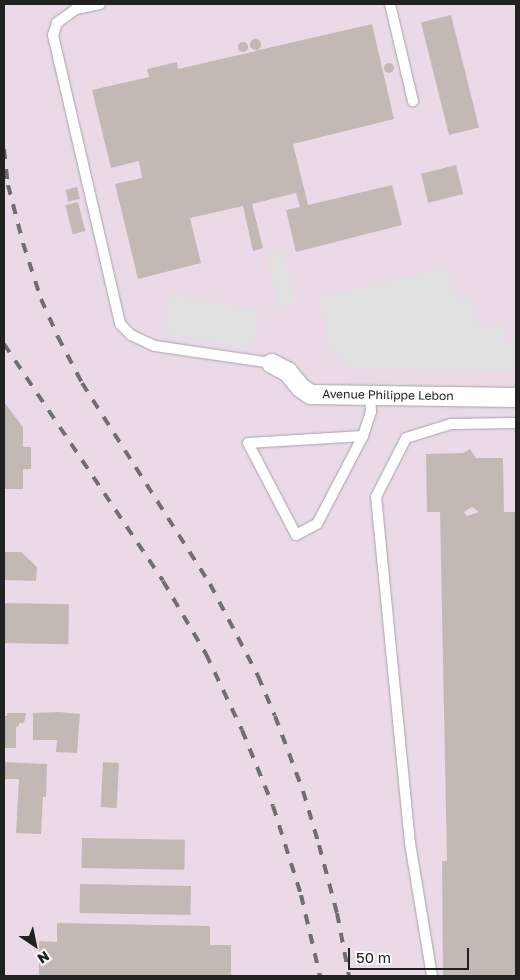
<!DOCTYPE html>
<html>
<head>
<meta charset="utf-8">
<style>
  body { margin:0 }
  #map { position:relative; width:520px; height:980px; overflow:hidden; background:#f1ede8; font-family:"Golos Text",sans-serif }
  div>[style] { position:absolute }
  .industrial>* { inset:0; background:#eadae8; transform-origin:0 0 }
  .parking>* { inset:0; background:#e1e1e1; transform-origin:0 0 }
  .building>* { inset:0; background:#c2b9b4; transform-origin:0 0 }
  .round { border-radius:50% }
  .roads { filter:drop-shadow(0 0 1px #a5a5a5) drop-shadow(0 0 1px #a5a5a5) }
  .service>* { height:10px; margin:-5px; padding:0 5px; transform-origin:5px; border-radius:5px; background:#fff }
  .minor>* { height:19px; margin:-9.5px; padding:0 9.5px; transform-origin:9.5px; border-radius:9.5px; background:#fff }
  .rail>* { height:4px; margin-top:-2px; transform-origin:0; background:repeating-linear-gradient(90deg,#6f6f6f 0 10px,transparent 0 20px) }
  span { translate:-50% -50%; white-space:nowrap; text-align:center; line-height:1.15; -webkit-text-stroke:4.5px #fff; paint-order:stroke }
  .street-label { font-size:12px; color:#212121 }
  .frame { position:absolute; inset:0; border:5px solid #212121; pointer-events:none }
  .north { position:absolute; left:10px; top:920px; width:50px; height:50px; -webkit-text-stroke:4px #fff; paint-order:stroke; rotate:146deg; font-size:14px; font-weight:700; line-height:20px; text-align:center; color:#212121 }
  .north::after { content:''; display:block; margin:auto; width:18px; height:22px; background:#212121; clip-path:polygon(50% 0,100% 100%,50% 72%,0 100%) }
  .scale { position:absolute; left:348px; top:948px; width:121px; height:22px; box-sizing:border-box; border:2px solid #212121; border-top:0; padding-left:6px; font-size:15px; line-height:18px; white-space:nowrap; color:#212121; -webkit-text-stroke:4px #fff; paint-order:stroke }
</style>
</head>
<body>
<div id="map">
  <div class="industrial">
    <i style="left:4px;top:4px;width:512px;height:972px"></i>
  </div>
  <div class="parking">
    <i style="left:282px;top:250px;width:56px;height:16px;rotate:76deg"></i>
    <i style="clip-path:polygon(446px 268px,456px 302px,470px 299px,477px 326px,503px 327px,504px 342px,516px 342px,515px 370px,347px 369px,346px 355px,331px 356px,319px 298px)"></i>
    <i style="left:171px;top:295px;width:89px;height:38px;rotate:10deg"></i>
  </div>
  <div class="building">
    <i style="left:451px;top:15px;width:116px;height:31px;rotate:76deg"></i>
    <i style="clip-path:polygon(372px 24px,394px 119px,293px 144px,308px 205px,392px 185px,402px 225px,296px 252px,286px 210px,300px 207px,296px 193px,252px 204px,263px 248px,253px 251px,243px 206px,190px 218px,201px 263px,138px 279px,115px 184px,142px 178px,139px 161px,111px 168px,92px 90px,149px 77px,147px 69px,177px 62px,178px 69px)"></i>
    <i class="round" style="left:249.5px;top:38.5px;width:11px;height:11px"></i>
    <i class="round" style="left:238px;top:42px;width:10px;height:10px"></i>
    <i class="round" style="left:384px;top:63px;width:10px;height:10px"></i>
    <i style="left:456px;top:165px;width:30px;height:36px;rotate:76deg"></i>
    <i style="left:77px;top:187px;width:12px;height:12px;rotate:76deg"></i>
    <i style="left:78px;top:202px;width:30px;height:13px;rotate:76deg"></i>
    <i style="clip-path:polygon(4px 402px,23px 427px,23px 447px,31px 447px,31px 469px,23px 469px,23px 489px,4px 489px)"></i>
    <i style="clip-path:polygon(evenodd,470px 449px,476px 458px,503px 458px,504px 512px,516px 512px,516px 976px,443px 976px,442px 861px,447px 861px,440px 512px,427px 512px,426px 454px,463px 453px,470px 449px,472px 507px,479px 512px,467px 516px,464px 512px,472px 507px)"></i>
    <i style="clip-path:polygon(4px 552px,21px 552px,37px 567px,36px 581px,4px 580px)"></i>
    <i style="left:4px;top:603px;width:65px;height:40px;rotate:1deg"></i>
    <i style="clip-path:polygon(59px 712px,80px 714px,77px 753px,56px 752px,57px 740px,33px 740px,33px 713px)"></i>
    <i style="clip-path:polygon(7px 713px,26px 713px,24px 723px,19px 723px,19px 726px,16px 727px,16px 748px,4px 748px,4px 716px,7px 716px)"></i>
    <i style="clip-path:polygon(4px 762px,47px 764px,46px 797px,43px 797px,41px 834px,16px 833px,19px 779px,4px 779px)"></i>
    <i style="left:119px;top:763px;width:45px;height:16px;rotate:93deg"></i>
    <i style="left:82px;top:838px;width:103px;height:30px;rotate:1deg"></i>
    <i style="left:80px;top:884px;width:111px;height:29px;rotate:1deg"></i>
    <i style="clip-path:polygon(57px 923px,210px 926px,210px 945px,231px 945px,231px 976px,39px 976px,39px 941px,57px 942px)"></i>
  </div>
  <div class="roads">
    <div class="service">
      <i style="left:100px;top:4px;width:25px;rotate:168deg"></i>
      <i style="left:76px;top:9px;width:24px;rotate:144deg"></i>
      <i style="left:57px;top:23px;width:13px;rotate:108deg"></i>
      <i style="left:53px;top:35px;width:297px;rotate:76.9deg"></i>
      <i style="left:120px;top:324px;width:16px;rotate:45deg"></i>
      <i style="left:131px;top:335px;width:26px;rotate:25deg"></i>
      <i style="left:155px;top:346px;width:117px;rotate:8.3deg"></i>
      <i style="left:390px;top:4px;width:100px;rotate:76.7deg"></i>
      <i style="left:363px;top:436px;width:115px;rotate:176.5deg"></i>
      <i style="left:248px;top:443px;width:104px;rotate:62.4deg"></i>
      <i style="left:296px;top:535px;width:24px;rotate:-28deg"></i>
      <i style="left:317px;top:524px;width:99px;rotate:-62.4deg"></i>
      <i style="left:363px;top:436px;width:25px;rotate:-72deg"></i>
      <i style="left:371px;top:412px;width:17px;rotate:-93deg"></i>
      <i style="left:432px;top:976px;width:135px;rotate:-99.4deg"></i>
      <i style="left:410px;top:843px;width:348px;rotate:-95.6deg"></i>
      <i style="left:376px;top:497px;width:66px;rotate:-63deg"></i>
      <i style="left:406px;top:438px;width:47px;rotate:-17.3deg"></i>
      <i style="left:451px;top:424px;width:65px;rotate:-0.9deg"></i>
    </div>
    <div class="minor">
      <i style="left:271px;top:363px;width:18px;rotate:27deg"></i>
      <i style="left:287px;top:371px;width:21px;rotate:51deg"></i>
      <i style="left:300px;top:387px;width:12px;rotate:35deg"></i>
      <i style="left:310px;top:394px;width:206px;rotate:0.8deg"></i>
    </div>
  </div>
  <div class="rail">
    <i style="left:4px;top:149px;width:36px;rotate:84deg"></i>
    <i style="left:8px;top:185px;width:60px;rotate:75.5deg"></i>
    <i style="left:23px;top:243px;width:59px;rotate:72.2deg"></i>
    <i style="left:41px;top:299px;width:42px;rotate:65.9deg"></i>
    <i style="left:58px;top:337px;width:52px;rotate:62.4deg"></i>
    <i style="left:82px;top:383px;width:238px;rotate:57.5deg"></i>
    <i style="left:210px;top:584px;width:104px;rotate:62.4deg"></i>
    <i style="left:258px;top:676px;width:43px;rotate:67deg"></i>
    <i style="left:275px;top:716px;width:80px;rotate:69.5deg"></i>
    <i style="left:303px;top:791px;width:56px;rotate:73.5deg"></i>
    <i style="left:319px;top:845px;width:70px;rotate:75.2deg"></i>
    <i style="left:337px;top:913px;width:64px;rotate:79.2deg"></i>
    <i style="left:4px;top:344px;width:285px;rotate:56.1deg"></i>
    <i style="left:163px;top:581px;width:85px;rotate:59.5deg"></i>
    <i style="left:206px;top:654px;width:84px;rotate:64.7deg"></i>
    <i style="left:242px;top:730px;width:82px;rotate:67.8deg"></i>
    <i style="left:273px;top:806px;width:93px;rotate:72.5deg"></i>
    <i style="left:301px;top:895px;width:83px;rotate:76.8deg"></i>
  </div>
  <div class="street-label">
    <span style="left:388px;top:395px;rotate:1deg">Avenue Philippe Lebon</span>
  </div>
  <div class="frame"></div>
  <div class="north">N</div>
  <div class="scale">50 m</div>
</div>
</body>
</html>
